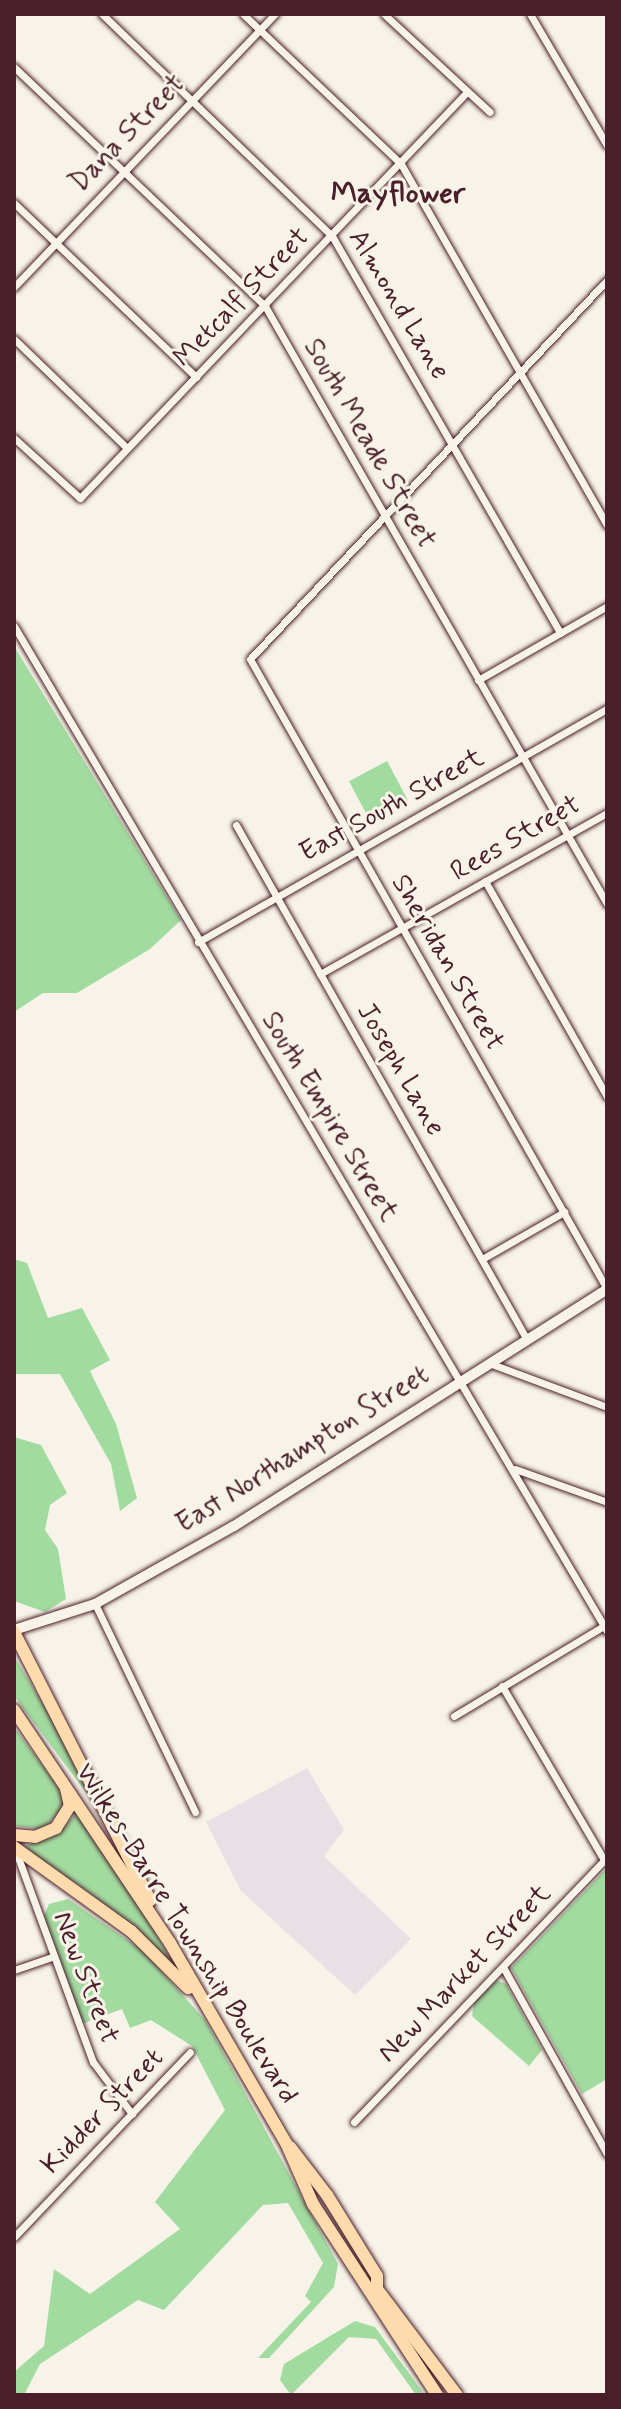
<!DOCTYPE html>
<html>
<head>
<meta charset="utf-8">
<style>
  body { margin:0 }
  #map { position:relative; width:621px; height:2409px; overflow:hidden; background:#f7f3e8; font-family:Mynerve,sans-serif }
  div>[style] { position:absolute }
  .built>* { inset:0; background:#e9e0e6 }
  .green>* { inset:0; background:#a2dba0; transform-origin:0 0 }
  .roads { filter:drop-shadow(0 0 2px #4a1f2b) drop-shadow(0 0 2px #4a1f2b) }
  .street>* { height:7px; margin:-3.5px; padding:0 3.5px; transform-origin:3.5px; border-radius:3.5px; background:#f7f3e8 }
  .secondary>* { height:10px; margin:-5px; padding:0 5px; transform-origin:5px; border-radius:5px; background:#f7f3e8 }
  .primary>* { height:12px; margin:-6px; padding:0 6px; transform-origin:6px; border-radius:6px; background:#fedbac }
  span { translate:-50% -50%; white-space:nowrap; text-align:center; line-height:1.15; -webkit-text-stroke:6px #f7f3e8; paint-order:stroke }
  .street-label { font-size:28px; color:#4a1f2b }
  .neighbourhood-label { font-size:30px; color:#4a1f2b; font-weight:700 }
  .frame { position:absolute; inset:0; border:16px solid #4a1f2b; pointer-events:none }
</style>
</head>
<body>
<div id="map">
  <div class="built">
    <i style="clip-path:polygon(307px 1768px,344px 1830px,324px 1856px,411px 1939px,355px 1995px,241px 1891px,206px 1822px)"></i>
  </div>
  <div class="green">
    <i style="clip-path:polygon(14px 646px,181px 920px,150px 949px,77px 993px,43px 993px,14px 1012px)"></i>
    <i style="left:387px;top:761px;width:45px;height:43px;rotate:62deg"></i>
    <i style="clip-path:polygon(14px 1259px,27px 1263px,48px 1318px,82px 1308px,110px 1360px,90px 1371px,116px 1424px,137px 1498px,120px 1511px,111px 1464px,60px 1374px,14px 1374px)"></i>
    <i style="clip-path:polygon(14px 1437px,41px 1445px,67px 1493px,50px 1505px,45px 1530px,58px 1549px,66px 1599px,45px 1612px,14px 1601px)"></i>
    <i style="clip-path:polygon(14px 1656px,55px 1724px,94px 1803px,14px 1696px)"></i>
    <i style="clip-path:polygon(14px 1727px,62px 1792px,64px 1808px,43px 1829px,14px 1826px)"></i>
    <i style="clip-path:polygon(78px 1811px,147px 1919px,177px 1969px,114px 1911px,24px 1847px,62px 1830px)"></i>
    <i style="clip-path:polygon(607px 1868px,607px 2079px,582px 2094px,511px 1968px)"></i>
    <i style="clip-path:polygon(68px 1899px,142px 1950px,206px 2021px,338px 2264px,334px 2287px,269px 2358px,258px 2358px,311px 2302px,305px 2296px,323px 2263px,288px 2203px,263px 2205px,164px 2310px,138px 2300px,40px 2364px,24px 2395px,14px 2395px,14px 2372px,44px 2346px,54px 2269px,90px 2294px,180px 2229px,155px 2202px,225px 2110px,192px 2046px,151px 2020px,130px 2028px,122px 2009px,82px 2024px,43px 1918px,49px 1904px)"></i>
    <i style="clip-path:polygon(496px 1980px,506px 1984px,542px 2050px,529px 2066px,472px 2016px,474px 2002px)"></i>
    <i style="clip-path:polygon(355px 2321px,375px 2327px,425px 2395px,416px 2395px,376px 2339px,349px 2337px,291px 2395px,280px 2380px,284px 2364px)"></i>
  </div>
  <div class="roads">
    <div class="street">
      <i style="left:102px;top:14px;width:320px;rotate:44deg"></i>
      <i style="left:332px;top:236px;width:458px;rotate:60.1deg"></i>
      <i style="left:243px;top:14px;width:218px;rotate:43.5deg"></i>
      <i style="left:401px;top:164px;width:416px;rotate:60.3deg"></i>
      <i style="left:384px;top:14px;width:144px;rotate:42.8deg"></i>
      <i style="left:530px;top:14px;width:152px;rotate:59.6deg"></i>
      <i style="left:14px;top:67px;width:347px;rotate:43.6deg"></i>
      <i style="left:265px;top:306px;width:689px;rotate:60.23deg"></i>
      <i style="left:14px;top:203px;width:252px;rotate:43.7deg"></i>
      <i style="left:14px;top:287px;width:378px;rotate:-46.3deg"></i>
      <i style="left:14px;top:339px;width:157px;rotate:44deg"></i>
      <i style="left:14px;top:438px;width:89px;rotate:42.3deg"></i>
      <i style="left:80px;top:498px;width:561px;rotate:-46.37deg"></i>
      <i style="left:14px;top:626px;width:1167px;rotate:59.46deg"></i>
      <i style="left:478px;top:680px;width:149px;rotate:-29.8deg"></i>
      <i style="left:236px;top:825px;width:589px;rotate:60.52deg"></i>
      <i style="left:485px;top:881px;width:248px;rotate:60.5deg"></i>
      <i style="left:198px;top:942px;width:471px;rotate:-29.7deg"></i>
      <i style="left:320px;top:974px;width:329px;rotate:-29.3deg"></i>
      <i style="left:482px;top:1259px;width:95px;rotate:-29.8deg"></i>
      <i style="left:607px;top:1289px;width:724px;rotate:-119.54deg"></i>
      <i style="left:250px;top:659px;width:521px;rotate:-46.71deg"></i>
      <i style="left:489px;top:1363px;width:126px;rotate:20.4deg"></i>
      <i style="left:515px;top:1469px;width:98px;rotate:19.7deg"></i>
      <i style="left:95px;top:1604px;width:231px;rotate:64.3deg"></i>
      <i style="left:502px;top:1686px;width:202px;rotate:59.6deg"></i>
      <i style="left:454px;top:1716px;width:175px;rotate:-31deg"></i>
      <i style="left:15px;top:1849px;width:227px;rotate:69.9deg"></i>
      <i style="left:93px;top:2062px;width:65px;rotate:53.1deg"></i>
      <i style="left:503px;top:1967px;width:214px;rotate:60.9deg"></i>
      <i style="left:14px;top:1970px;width:40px;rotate:-18.9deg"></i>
      <i style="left:354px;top:2122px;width:366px;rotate:-46.3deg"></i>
      <i style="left:14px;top:2237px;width:255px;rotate:-46.4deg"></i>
    </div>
    <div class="secondary">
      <i style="left:14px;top:1630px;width:85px;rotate:-17.8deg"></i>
      <i style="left:95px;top:1604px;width:159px;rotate:-29.3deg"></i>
      <i style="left:234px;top:1526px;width:442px;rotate:-32.4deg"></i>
    </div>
    <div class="primary">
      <i style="left:14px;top:1632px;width:301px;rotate:63.1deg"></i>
      <i style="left:14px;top:1710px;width:280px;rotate:56.2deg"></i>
      <i style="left:170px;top:1943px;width:233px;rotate:59.9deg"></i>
      <i style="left:287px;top:2145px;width:64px;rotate:66.2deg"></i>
      <i style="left:313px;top:2204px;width:228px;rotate:57deg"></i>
      <i style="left:14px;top:1835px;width:21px;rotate:5deg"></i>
      <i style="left:35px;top:1837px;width:23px;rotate:-23deg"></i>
      <i style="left:56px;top:1828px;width:26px;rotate:-58deg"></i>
      <i style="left:70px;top:1806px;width:18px;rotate:-103deg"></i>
      <i style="left:14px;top:1847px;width:144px;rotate:35.7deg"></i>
      <i style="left:131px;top:1931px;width:81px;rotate:45deg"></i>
      <i style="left:290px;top:2147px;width:61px;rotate:52.4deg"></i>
      <i style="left:327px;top:2195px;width:95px;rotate:58.3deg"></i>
      <i style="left:377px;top:2276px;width:13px;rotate:90deg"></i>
      <i style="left:377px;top:2289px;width:133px;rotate:53deg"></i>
    </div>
  </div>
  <div class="street-label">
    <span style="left:128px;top:134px;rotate:-46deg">Dana Street</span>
    <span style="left:242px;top:298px;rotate:-46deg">Metcalf Street</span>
    <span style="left:398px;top:305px;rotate:59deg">Almond Lane</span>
    <span style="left:369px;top:444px;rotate:60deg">South Meade Street</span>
    <span style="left:392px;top:806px;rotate:-29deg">East South Street</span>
    <span style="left:516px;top:839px;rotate:-30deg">Rees Street</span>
    <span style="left:447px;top:963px;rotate:60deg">Sheridan Street</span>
    <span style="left:400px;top:1070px;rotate:60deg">Joseph Lane</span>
    <span style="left:329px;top:1117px;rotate:59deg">South Empire Street</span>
    <span style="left:303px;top:1450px;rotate:-32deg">East Northampton Street</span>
    <span style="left:186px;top:1934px;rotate:58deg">Wilkes-Barre Township Boulevard</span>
    <span style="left:465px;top:1974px;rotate:-46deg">New Market Street</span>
    <span style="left:85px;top:1978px;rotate:69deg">New Street</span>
    <span style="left:103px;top:2112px;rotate:-46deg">Kidder Street</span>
  </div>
  <div class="neighbourhood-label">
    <span style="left:398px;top:194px">Mayflower</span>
  </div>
  <div class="frame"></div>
</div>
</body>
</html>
